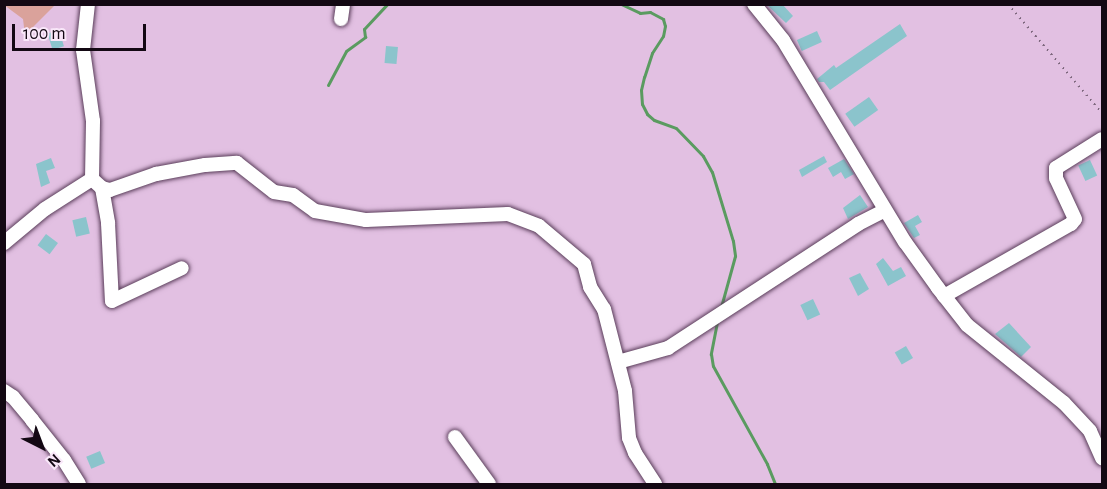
<!DOCTYPE html>
<html>
<head>
<meta charset="utf-8">
<style>
  body { margin:0 }
  #map { position:relative; width:1107px; height:489px; overflow:hidden; background:#e2c0e2; font-family:"Alegreya Sans",sans-serif }
  div>[style] { position:absolute }
  .green>* { inset:0; background:#daa29b }
  .stream>* { height:3px; margin:-1.5px; padding:0 1.5px; transform-origin:1.5px; border-radius:1.5px; background:#5a9b60 }
  .building>* { inset:0; background:#8bc4cc; transform-origin:0 0 }
  .path>* { height:1.5px; margin-top:-0.75px; transform-origin:0; background:repeating-linear-gradient(90deg,#7d677d 0 1.5px,transparent 0 6px) }
  .roads { filter:drop-shadow(0 0 2px #5a3d5a) drop-shadow(0 0 2px #5a3d5a) }
  .minor>* { height:14px; margin:-7px; padding:0 7px; transform-origin:7px; border-radius:7px; background:#fff }
  span { translate:-50% -50%; white-space:nowrap; text-align:center; line-height:1.15; -webkit-text-stroke:4.5px #f9e7f9; paint-order:stroke }
  .frame { position:absolute; inset:0; border:6px solid #130813; pointer-events:none }
  .north { position:absolute; left:12px; top:417px; width:60px; height:60px; -webkit-text-stroke:4px #f9e7f9; paint-order:stroke; rotate:138deg; font-size:16px; font-weight:700; line-height:24px; text-align:center; color:#130813 }
  .north::after { content:''; display:block; margin:auto; width:21px; height:27px; background:#130813; clip-path:polygon(50% 0,100% 100%,50% 72%,0 100%) }
  .scale { position:absolute; left:12px; top:24px; width:134px; height:27px; box-sizing:border-box; border:3px solid #130813; border-top:0; padding-left:8px; font-size:18px; line-height:21px; white-space:nowrap; color:#130813; -webkit-text-stroke:4px #f9e7f9; paint-order:stroke }
</style>
</head>
<body>
<div id="map">
  <div class="green">
    <i style="clip-path:polygon(55px 5px,25px 35px,23px 19px,4px 5px)"></i>
  </div>
  <div class="stream">
    <i style="left:621px;top:4px;width:21px;rotate:25deg"></i>
    <i style="left:640px;top:13px;width:10px;rotate:-6deg"></i>
    <i style="left:650px;top:12px;width:15px;rotate:28deg"></i>
    <i style="left:663px;top:19px;width:7px;rotate:74deg"></i>
    <i style="left:665px;top:26px;width:10px;rotate:101deg"></i>
    <i style="left:663px;top:36px;width:20px;rotate:123deg"></i>
    <i style="left:652px;top:53px;width:25px;rotate:108deg"></i>
    <i style="left:644px;top:77px;width:13px;rotate:103deg"></i>
    <i style="left:641px;top:90px;width:14px;rotate:86deg"></i>
    <i style="left:642px;top:104px;width:11px;rotate:63deg"></i>
    <i style="left:647px;top:114px;width:9px;rotate:41deg"></i>
    <i style="left:654px;top:120px;width:23px;rotate:20deg"></i>
    <i style="left:676px;top:128px;width:39px;rotate:46deg"></i>
    <i style="left:703px;top:156px;width:18px;rotate:61deg"></i>
    <i style="left:712px;top:172px;width:72px;rotate:73.1deg"></i>
    <i style="left:733px;top:241px;width:15px;rotate:82deg"></i>
    <i style="left:735px;top:256px;width:53px;rotate:105.4deg"></i>
    <i style="left:328px;top:85px;width:38px;rotate:-62deg"></i>
    <i style="left:346px;top:51px;width:24px;rotate:-36deg"></i>
    <i style="left:365px;top:37px;width:8px;rotate:-97deg"></i>
    <i style="left:364px;top:29px;width:34px;rotate:-47deg"></i>
    <i style="left:717px;top:322px;width:33px;rotate:101deg"></i>
    <i style="left:711px;top:354px;width:12px;rotate:81deg"></i>
    <i style="left:713px;top:366px;width:112px;rotate:61.1deg"></i>
    <i style="left:767px;top:464px;width:22px;rotate:68deg"></i>
  </div>
  <div class="building">
    <i style="clip-path:polygon(766px 4px,782px 4px,793px 16px,786px 23px)"></i>
    <i style="clip-path:polygon(900px 24px,907px 36px,830px 90px,824px 82px,819px 82px,817px 79px,834px 65px,836px 68px)"></i>
    <i style="left:59px;top:30px;width:17px;height:12px;rotate:73deg"></i>
    <i style="left:817px;top:31px;width:12px;height:22px;rotate:66deg"></i>
    <i style="left:386px;top:46px;width:12px;height:17px;rotate:5deg"></i>
    <i style="left:869px;top:97px;width:16px;height:29px;rotate:55deg"></i>
    <i style="clip-path:polygon(824px 156px,827px 162px,802px 177px,799px 170px)"></i>
    <i style="clip-path:polygon(51px 158px,55px 168px,46px 171px,50px 183px,41px 187px,36px 164px)"></i>
    <i style="clip-path:polygon(844px 159px,854px 174px,845px 179px,841px 172px,833px 177px,828px 168px)"></i>
    <i style="left:1090px;top:160px;width:17px;height:13px;rotate:65deg"></i>
    <i style="clip-path:polygon(860px 195px,868px 207px,848px 219px,843px 208px)"></i>
    <i style="clip-path:polygon(918px 215px,922px 222px,915px 226px,920px 235px,914px 238px,904px 223px)"></i>
    <i style="left:86px;top:217px;width:17px;height:14px;rotate:77deg"></i>
    <i style="left:46px;top:234px;width:15px;height:14px;rotate:37deg"></i>
    <i style="clip-path:polygon(883px 258px,893px 271px,901px 267px,906px 276px,888px 286px,876px 264px)"></i>
    <i style="clip-path:polygon(860px 273px,869px 289px,858px 296px,849px 278px)"></i>
    <i style="left:813px;top:299px;width:17px;height:14px;rotate:65deg"></i>
    <i style="clip-path:polygon(1009px 323px,1031px 347px,1021px 357px,995px 334px)"></i>
    <i style="left:906px;top:346px;width:14px;height:13px;rotate:60deg"></i>
    <i style="left:100px;top:451px;width:13px;height:15px;rotate:67deg"></i>
  </div>
  <div class="path">
    <i style="left:1008px;top:4px;width:144px;rotate:49.2deg"></i>
  </div>
  <div class="roads">
    <div class="minor">
      <i style="left:754px;top:4px;width:46px;rotate:51.1deg"></i>
      <i style="left:783px;top:40px;width:236px;rotate:58.9deg"></i>
      <i style="left:905px;top:242px;width:57px;rotate:54.3deg"></i>
      <i style="left:938px;top:288px;width:47px;rotate:51.9deg"></i>
      <i style="left:967px;top:325px;width:124px;rotate:38.8deg"></i>
      <i style="left:1064px;top:403px;width:38px;rotate:47deg"></i>
      <i style="left:1090px;top:431px;width:30px;rotate:66deg"></i>
      <i style="left:341px;top:19px;width:15px;rotate:-82deg"></i>
      <i style="left:92px;top:179px;width:13px;rotate:42deg"></i>
      <i style="left:102px;top:188px;width:8px;rotate:14deg"></i>
      <i style="left:110px;top:190px;width:49px;rotate:-19.2deg"></i>
      <i style="left:156px;top:174px;width:50px;rotate:-10.4deg"></i>
      <i style="left:205px;top:165px;width:32px;rotate:-4deg"></i>
      <i style="left:237px;top:163px;width:47px;rotate:38.1deg"></i>
      <i style="left:274px;top:192px;width:19px;rotate:9deg"></i>
      <i style="left:293px;top:195px;width:27px;rotate:36deg"></i>
      <i style="left:315px;top:211px;width:52px;rotate:10deg"></i>
      <i style="left:366px;top:220px;width:142px;rotate:-2.4deg"></i>
      <i style="left:508px;top:214px;width:33px;rotate:21deg"></i>
      <i style="left:539px;top:226px;width:59px;rotate:40.2deg"></i>
      <i style="left:584px;top:264px;width:24px;rotate:75deg"></i>
      <i style="left:590px;top:287px;width:26px;rotate:58deg"></i>
      <i style="left:604px;top:309px;width:85px;rotate:75.6deg"></i>
      <i style="left:625px;top:391px;width:47px;rotate:85.1deg"></i>
      <i style="left:629px;top:438px;width:16px;rotate:68deg"></i>
      <i style="left:635px;top:453px;width:37px;rotate:57deg"></i>
      <i style="left:102px;top:188px;width:36px;rotate:80deg"></i>
      <i style="left:108px;top:223px;width:78px;rotate:87.1deg"></i>
      <i style="left:112px;top:301px;width:77px;rotate:-25.2deg"></i>
      <i style="left:4px;top:243px;width:53px;rotate:-39.7deg"></i>
      <i style="left:45px;top:209px;width:56px;rotate:-32.6deg"></i>
      <i style="left:92px;top:179px;width:58px;rotate:-89deg"></i>
      <i style="left:93px;top:121px;width:72px;rotate:-98deg"></i>
      <i style="left:83px;top:50px;width:46px;rotate:-83.8deg"></i>
      <i style="left:944px;top:296px;width:146px;rotate:-29.6deg"></i>
      <i style="left:1071px;top:224px;width:6px;rotate:-51deg"></i>
      <i style="left:1075px;top:219px;width:45px;rotate:-114.9deg"></i>
      <i style="left:1056px;top:178px;width:10px;rotate:-90deg"></i>
      <i style="left:1056px;top:168px;width:54px;rotate:-32.2deg"></i>
      <i style="left:618px;top:362px;width:52px;rotate:-15.6deg"></i>
      <i style="left:668px;top:348px;width:227px;rotate:-33.1deg"></i>
      <i style="left:858px;top:224px;width:30px;rotate:-27deg"></i>
      <i style="left:4px;top:391px;width:11px;rotate:34deg"></i>
      <i style="left:13px;top:397px;width:30px;rotate:50deg"></i>
      <i style="left:32px;top:420px;width:51px;rotate:51.3deg"></i>
      <i style="left:64px;top:460px;width:28px;rotate:58deg"></i>
      <i style="left:455px;top:437px;width:58px;rotate:54.1deg"></i>
    </div>
  </div>
  <div class="frame"></div>
  <div class="north">N</div>
  <div class="scale">100 m</div>
</div>
</body>
</html>
